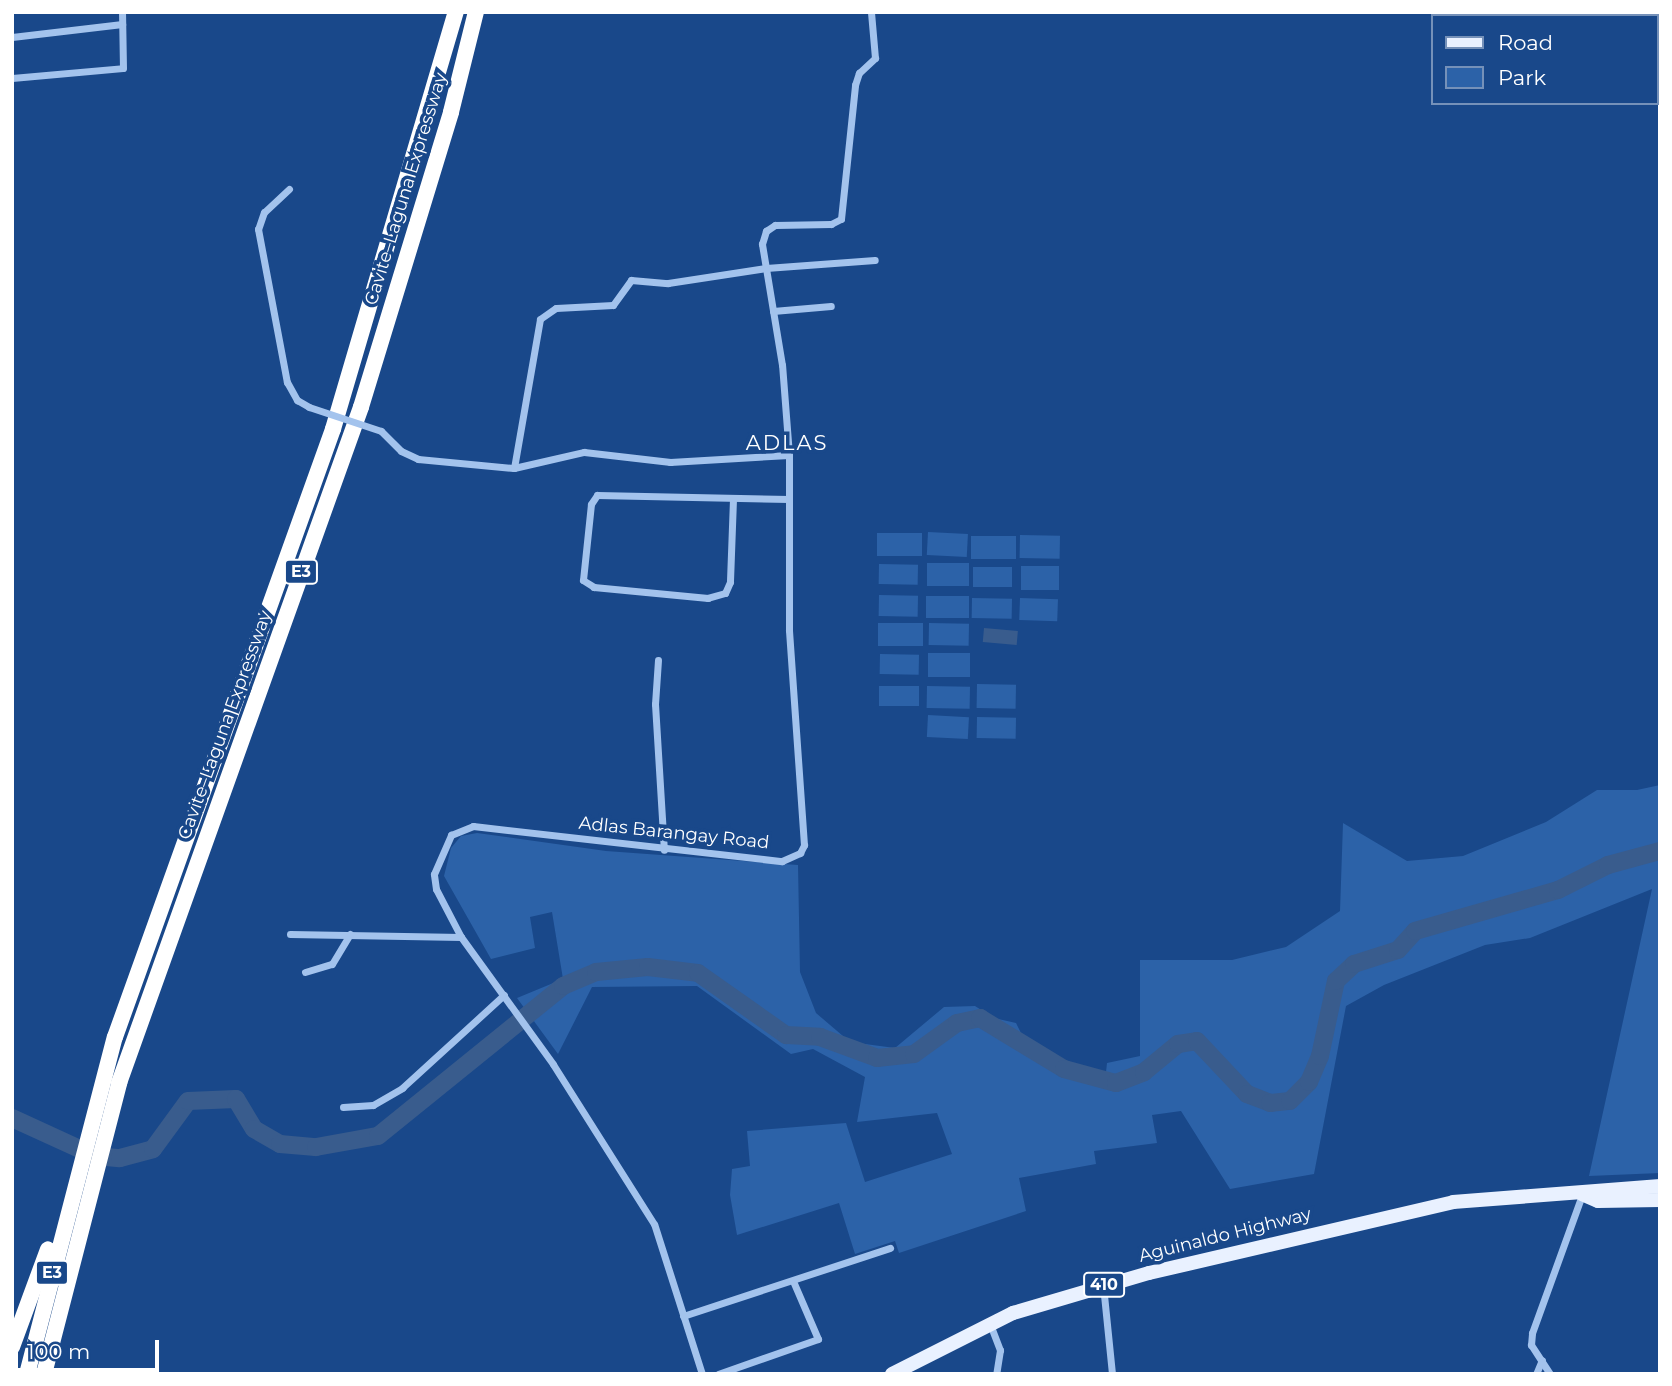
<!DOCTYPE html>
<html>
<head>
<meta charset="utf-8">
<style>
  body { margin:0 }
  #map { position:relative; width:1672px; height:1386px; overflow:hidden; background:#19488a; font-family:Montserrat,sans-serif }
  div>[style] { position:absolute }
  .green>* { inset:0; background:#2c62a8; transform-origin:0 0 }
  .water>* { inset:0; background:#395c8d; transform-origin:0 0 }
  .river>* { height:18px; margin:-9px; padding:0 9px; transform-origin:9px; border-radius:9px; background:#395c8d }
  .street>* { height:7px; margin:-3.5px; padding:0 3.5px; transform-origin:3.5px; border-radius:3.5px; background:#a3c3ed }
  .primary>* { height:14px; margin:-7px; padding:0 7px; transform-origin:7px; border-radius:7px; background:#e9f1ff }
  .highway>* { height:16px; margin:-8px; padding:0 8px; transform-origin:8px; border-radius:8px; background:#fff }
  .street-bridge>* { height:7px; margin:-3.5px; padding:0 3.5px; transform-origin:3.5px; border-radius:3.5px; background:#a3c3ed }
  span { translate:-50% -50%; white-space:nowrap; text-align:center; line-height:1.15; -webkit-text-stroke:7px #19488a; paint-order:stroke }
  .shield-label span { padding:2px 5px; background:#19488a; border:2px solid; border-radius:5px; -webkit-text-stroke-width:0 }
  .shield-label { font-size:16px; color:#fff; font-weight:700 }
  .street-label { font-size:18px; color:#fff }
  .quarter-label { font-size:21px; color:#fff; letter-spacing:2px }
  .frame { position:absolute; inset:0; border:14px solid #fff; pointer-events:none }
  .legend { position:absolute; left:1431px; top:14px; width:228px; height:91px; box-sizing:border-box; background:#19488a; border:2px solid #7591b9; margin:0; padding:9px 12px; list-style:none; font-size:21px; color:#fff }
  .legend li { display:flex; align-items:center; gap:14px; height:35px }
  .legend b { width:35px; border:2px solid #7591b9 }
  .scale { position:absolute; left:14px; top:1340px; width:145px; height:32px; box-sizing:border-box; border:4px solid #fff; border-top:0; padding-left:9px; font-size:21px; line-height:24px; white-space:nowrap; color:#fff; -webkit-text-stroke:5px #19488a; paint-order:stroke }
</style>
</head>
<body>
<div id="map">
  <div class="green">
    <i style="left:928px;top:532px;width:40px;height:23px;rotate:3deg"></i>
    <i style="left:877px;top:533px;width:45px;height:23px"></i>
    <i style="left:1020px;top:535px;width:40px;height:23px;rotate:1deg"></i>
    <i style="left:971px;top:536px;width:45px;height:23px"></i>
    <i style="left:927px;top:563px;width:42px;height:23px"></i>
    <i style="left:879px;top:564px;width:39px;height:20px;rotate:1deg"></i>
    <i style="left:1021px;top:566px;width:38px;height:24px"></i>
    <i style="left:973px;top:567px;width:39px;height:20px"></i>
    <i style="left:879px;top:595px;width:39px;height:21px;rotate:1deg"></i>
    <i style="left:926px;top:596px;width:43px;height:22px"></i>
    <i style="left:972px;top:598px;width:40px;height:20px;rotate:1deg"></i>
    <i style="left:1020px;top:598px;width:38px;height:22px;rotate:2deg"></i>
    <i style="left:923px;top:623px;width:23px;height:45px;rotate:90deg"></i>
    <i style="left:929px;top:623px;width:40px;height:22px;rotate:1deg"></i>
    <i style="left:928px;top:653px;width:42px;height:24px"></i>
    <i style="left:880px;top:654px;width:39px;height:20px;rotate:1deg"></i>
    <i style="left:977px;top:684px;width:39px;height:24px;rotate:1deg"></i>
    <i style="left:879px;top:686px;width:40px;height:20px"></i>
    <i style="left:927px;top:686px;width:43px;height:22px;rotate:1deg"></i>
    <i style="left:928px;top:715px;width:41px;height:22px;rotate:3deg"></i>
    <i style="left:977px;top:717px;width:39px;height:21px;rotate:1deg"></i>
    <i style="clip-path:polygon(1660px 785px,1660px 1173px,1589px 1176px,1652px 889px,1530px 938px,1485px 945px,1384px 985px,1346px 1006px,1314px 1174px,1230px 1189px,1181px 1111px,1152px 1115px,1157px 1143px,1094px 1151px,1096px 1164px,1019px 1178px,1026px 1211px,899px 1253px,895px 1241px,855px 1254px,839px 1203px,737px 1235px,730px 1195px,732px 1169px,750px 1166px,747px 1131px,846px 1123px,865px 1182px,952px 1154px,937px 1113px,857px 1122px,865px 1077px,813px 1049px,791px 1054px,697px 986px,592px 987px,558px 1054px,517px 998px,563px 979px,552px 912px,530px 917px,535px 948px,491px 959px,444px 876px,451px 848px,461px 836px,477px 833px,606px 851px,798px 865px,800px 972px,816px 1013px,850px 1042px,895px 1048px,944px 1007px,975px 1006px,994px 1018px,1016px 1023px,1022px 1035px,1075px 1066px,1106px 1072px,1107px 1063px,1140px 1056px,1140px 960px,1232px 960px,1286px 947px,1340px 911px,1343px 823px,1407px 861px,1463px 856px,1546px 822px,1597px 790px,1637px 790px)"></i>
  </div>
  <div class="water">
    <i style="left:984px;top:628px;width:34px;height:14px;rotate:5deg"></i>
  </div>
  <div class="river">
    <i style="left:12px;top:1118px;width:91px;rotate:24.6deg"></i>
    <i style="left:95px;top:1156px;width:25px;rotate:5deg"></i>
    <i style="left:120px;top:1158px;width:34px;rotate:-15deg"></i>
    <i style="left:153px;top:1149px;width:59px;rotate:-53.9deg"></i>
    <i style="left:188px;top:1101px;width:48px;rotate:-2.4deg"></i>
    <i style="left:236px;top:1099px;width:35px;rotate:59deg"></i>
    <i style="left:254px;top:1129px;width:30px;rotate:30deg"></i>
    <i style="left:280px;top:1144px;width:36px;rotate:5deg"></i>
    <i style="left:316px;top:1147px;width:63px;rotate:-10.1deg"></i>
    <i style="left:378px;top:1136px;width:238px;rotate:-39deg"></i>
    <i style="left:563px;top:986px;width:36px;rotate:-23deg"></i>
    <i style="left:596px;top:972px;width:52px;rotate:-5.5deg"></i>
    <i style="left:648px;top:967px;width:50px;rotate:6.8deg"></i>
    <i style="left:698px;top:973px;width:108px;rotate:35.2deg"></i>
    <i style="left:786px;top:1035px;width:34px;rotate:3deg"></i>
    <i style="left:820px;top:1037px;width:61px;rotate:20.2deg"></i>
    <i style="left:877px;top:1058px;width:37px;rotate:-6deg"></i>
    <i style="left:914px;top:1054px;width:53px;rotate:-35.8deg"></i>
    <i style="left:957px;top:1023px;width:24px;rotate:-12deg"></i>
    <i style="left:980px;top:1018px;width:98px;rotate:31.3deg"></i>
    <i style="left:1064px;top:1069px;width:54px;rotate:15.1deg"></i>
    <i style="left:1116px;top:1083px;width:30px;rotate:-21deg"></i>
    <i style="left:1144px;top:1072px;width:44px;rotate:-39.5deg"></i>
    <i style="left:1178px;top:1044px;width:19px;rotate:-9deg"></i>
    <i style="left:1197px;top:1041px;width:73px;rotate:46.7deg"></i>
    <i style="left:1247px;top:1094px;width:25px;rotate:21deg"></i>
    <i style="left:1270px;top:1103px;width:20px;rotate:-6deg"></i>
    <i style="left:1290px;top:1101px;width:27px;rotate:-45deg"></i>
    <i style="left:1309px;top:1082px;width:28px;rotate:-67deg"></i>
    <i style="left:1320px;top:1056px;width:77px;rotate:-78deg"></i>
    <i style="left:1336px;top:981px;width:25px;rotate:-43deg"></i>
    <i style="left:1354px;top:964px;width:46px;rotate:-17.7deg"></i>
    <i style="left:1398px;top:950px;width:25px;rotate:-48deg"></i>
    <i style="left:1415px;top:931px;width:149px;rotate:-16deg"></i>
    <i style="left:1558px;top:890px;width:56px;rotate:-26.6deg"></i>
    <i style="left:1608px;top:865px;width:54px;rotate:-15.1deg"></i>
  </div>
  <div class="street">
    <i style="left:12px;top:37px;width:111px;rotate:-6.7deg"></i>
    <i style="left:12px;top:78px;width:111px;rotate:-5.1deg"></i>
    <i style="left:123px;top:68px;width:56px;rotate:-91deg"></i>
    <i style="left:289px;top:189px;width:34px;rotate:137deg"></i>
    <i style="left:264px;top:212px;width:18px;rotate:109deg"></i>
    <i style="left:258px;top:229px;width:156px;rotate:79.3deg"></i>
    <i style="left:287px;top:382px;width:21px;rotate:61deg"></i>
    <i style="left:297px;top:400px;width:14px;rotate:30deg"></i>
    <i style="left:773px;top:311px;width:58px;rotate:-4.9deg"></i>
    <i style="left:381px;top:431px;width:28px;rotate:45deg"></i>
    <i style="left:401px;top:451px;width:19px;rotate:25deg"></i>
    <i style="left:418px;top:459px;width:96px;rotate:5.4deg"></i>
    <i style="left:514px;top:468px;width:72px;rotate:-12.9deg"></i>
    <i style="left:584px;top:452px;width:87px;rotate:6.6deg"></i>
    <i style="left:670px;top:462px;width:119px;rotate:-3.4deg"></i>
    <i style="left:514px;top:468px;width:151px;rotate:-80.1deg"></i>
    <i style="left:540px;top:319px;width:19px;rotate:-35deg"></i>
    <i style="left:556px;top:308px;width:57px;rotate:-3deg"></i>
    <i style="left:613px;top:305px;width:31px;rotate:-54deg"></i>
    <i style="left:631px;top:280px;width:37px;rotate:5deg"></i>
    <i style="left:668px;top:283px;width:99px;rotate:-8.7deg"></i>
    <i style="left:766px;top:268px;width:109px;rotate:-4.2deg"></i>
    <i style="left:733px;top:499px;width:83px;rotate:92.1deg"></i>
    <i style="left:730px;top:582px;width:12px;rotate:114deg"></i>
    <i style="left:725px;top:593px;width:18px;rotate:164deg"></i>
    <i style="left:708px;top:598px;width:115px;rotate:-174.5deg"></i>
    <i style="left:594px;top:587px;width:13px;rotate:-148deg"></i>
    <i style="left:583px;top:580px;width:76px;rotate:-84deg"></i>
    <i style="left:591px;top:504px;width:11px;rotate:-56deg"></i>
    <i style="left:597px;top:495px;width:192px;rotate:1.2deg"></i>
    <i style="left:658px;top:660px;width:44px;rotate:93.9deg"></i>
    <i style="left:655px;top:704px;width:146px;rotate:86.5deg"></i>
    <i style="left:290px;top:934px;width:171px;rotate:1deg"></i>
    <i style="left:305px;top:972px;width:28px;rotate:-17deg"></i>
    <i style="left:332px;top:964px;width:35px;rotate:-59deg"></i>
    <i style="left:343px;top:1107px;width:30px;rotate:-4deg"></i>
    <i style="left:373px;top:1105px;width:34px;rotate:-30deg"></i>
    <i style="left:402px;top:1088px;width:138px;rotate:-42.4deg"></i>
    <i style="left:1103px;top:1285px;width:89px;rotate:84.2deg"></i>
    <i style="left:683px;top:1316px;width:218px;rotate:-18.2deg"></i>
    <i style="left:990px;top:1324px;width:28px;rotate:69deg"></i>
    <i style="left:1000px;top:1350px;width:24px;rotate:99deg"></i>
    <i style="left:702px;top:1374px;width:157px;rotate:-107.7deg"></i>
    <i style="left:654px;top:1224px;width:189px;rotate:-122.3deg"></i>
    <i style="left:553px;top:1064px;width:157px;rotate:-125.9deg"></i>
    <i style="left:461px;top:937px;width:54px;rotate:-117.5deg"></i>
    <i style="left:436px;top:889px;width:15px;rotate:-98deg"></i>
    <i style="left:434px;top:874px;width:43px;rotate:-66.4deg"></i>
    <i style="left:451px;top:835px;width:24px;rotate:-22deg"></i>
    <i style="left:473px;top:826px;width:311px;rotate:6.5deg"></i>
    <i style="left:782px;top:861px;width:20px;rotate:-24deg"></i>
    <i style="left:800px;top:853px;width:9px;rotate:-63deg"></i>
    <i style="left:804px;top:845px;width:216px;rotate:-94deg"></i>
    <i style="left:789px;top:630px;width:175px;rotate:-90deg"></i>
    <i style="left:789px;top:455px;width:90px;rotate:-94.4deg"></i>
    <i style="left:782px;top:365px;width:123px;rotate:-99.4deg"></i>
    <i style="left:762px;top:244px;width:14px;rotate:-73deg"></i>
    <i style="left:766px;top:231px;width:11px;rotate:-34deg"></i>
    <i style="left:775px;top:225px;width:56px;rotate:-1deg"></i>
    <i style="left:831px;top:224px;width:11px;rotate:-27deg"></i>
    <i style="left:841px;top:219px;width:135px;rotate:-84deg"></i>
    <i style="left:855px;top:85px;width:13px;rotate:-72deg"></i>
    <i style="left:859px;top:73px;width:22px;rotate:-43deg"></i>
    <i style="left:875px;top:58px;width:46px;rotate:-95deg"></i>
    <i style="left:718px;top:1374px;width:106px;rotate:-19.3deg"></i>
    <i style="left:818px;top:1339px;width:63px;rotate:-113.3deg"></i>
    <i style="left:1536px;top:1374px;width:15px;rotate:-67deg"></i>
    <i style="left:1550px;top:1374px;width:35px;rotate:-123deg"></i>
    <i style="left:1531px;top:1345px;width:12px;rotate:-85deg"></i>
    <i style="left:1532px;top:1333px;width:147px;rotate:-70.1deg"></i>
  </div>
  <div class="primary">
    <i style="left:1582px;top:1194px;width:17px;rotate:24deg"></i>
    <i style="left:1598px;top:1201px;width:62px;rotate:-0.9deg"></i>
    <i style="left:892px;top:1374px;width:136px;rotate:-26.8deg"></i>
    <i style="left:1013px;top:1313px;width:142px;rotate:-16.4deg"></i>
    <i style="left:1149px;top:1273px;width:312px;rotate:-13.1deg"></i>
    <i style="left:1453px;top:1202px;width:208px;rotate:-4.4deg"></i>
  </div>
  <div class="highway">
    <i style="left:12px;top:1347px;width:104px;rotate:-69.8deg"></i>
    <i style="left:27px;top:1374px;width:348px;rotate:-75.4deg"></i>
    <i style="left:115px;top:1037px;width:646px;rotate:-70.27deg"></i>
    <i style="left:333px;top:429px;width:435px;rotate:-73.6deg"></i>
    <i style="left:44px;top:1374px;width:301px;rotate:-75.5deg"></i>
    <i style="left:119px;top:1083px;width:718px;rotate:-70.3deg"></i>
    <i style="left:361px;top:407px;width:308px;rotate:-73deg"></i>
    <i style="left:451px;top:112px;width:103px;rotate:-76deg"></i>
  </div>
  <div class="street-bridge">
    <i style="left:309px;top:407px;width:76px;rotate:18.4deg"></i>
  </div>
  <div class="shield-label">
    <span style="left:301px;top:572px">E3</span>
    <span style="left:52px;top:1273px">E3</span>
    <span style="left:1104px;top:1285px">410</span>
  </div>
  <div class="street-label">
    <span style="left:406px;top:189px;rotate:-73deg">Cavite–Laguna Expressway</span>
    <span style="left:225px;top:725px;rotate:-70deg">Cavite–Laguna Expressway</span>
    <span style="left:674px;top:833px;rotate:6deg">Adlas Barangay Road</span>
    <span style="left:1225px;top:1235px;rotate:-14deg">Aguinaldo Highway</span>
  </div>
  <div class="quarter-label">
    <span style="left:787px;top:443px">ADLAS</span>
  </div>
  <div class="frame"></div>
  <ul class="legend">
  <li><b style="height:9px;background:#e9f1ff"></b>Road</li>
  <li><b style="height:19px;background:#2c62a8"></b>Park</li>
  </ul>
  <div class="scale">100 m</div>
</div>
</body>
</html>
